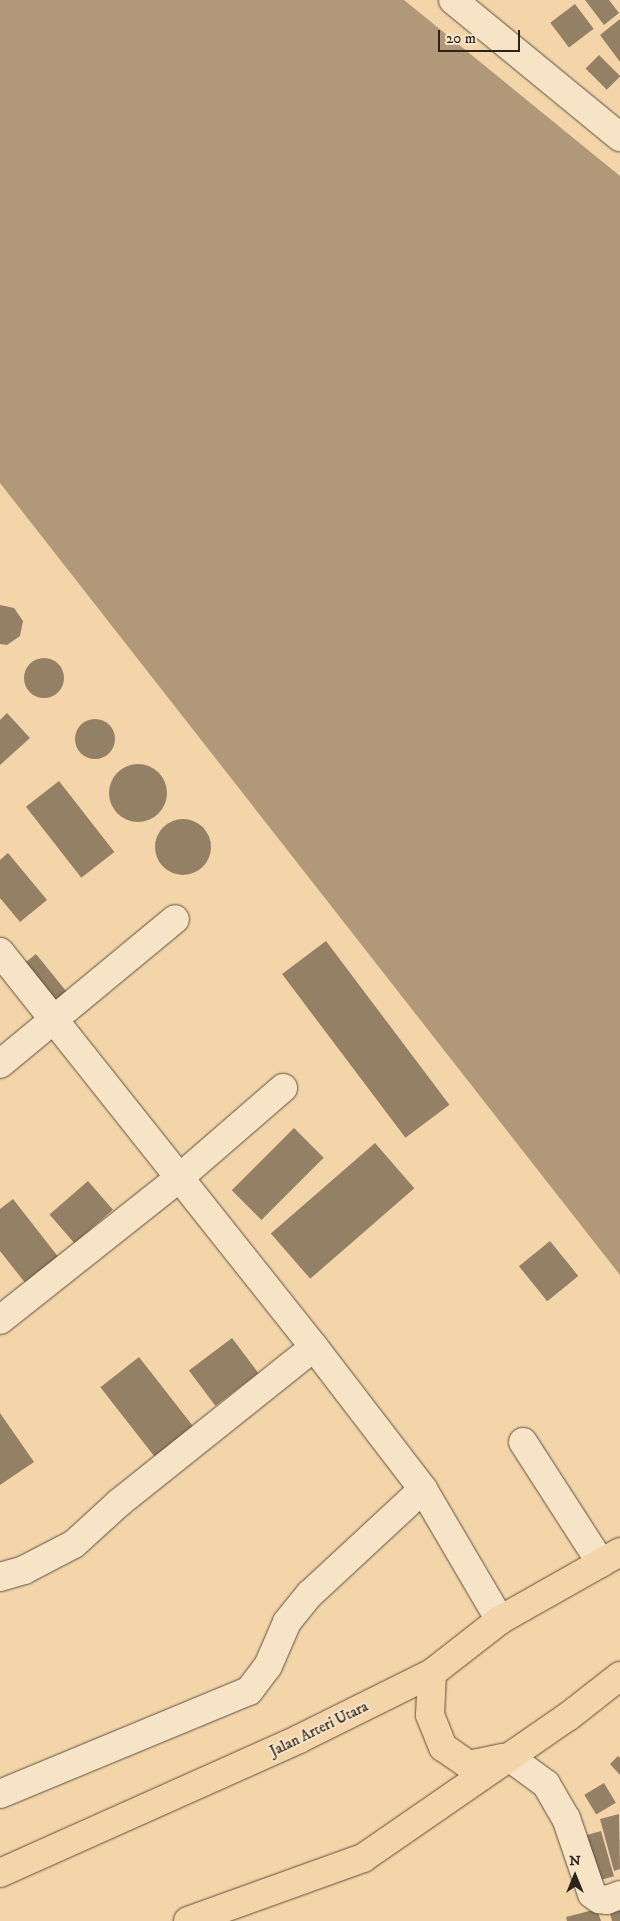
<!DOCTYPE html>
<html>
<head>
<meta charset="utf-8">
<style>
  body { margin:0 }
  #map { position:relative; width:620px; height:1921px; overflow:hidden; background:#f3d5a9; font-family:"IM FELL DW Pica",serif }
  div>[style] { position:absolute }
  .water>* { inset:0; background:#b09878 }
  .building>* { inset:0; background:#948064; transform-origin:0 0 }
  .round { border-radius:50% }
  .roads { filter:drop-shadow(0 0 1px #5e503e) drop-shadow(0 0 1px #5e503e) }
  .minor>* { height:28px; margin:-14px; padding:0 14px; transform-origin:14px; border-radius:14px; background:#f7e4c7 }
  .highway>* { height:28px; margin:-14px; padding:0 14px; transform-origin:14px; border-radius:14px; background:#f3d5a9 }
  span { translate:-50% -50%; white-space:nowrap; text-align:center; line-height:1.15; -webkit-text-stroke:4px #f7e4c7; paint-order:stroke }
  .street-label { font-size:15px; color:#2d231a }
  .north { position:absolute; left:550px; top:1851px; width:50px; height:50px; -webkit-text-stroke:4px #f7e4c7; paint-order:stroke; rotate:0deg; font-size:14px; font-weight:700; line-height:20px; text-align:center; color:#2d231a }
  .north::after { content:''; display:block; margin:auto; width:18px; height:22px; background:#2d231a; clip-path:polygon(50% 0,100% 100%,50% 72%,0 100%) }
  .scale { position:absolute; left:438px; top:30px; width:82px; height:22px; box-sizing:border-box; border:2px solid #2d231a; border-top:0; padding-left:6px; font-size:15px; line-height:18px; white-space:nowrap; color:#2d231a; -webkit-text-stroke:4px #f7e4c7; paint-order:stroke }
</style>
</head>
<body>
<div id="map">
  <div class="water">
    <i style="clip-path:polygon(0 0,404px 0,620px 176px,620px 1275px,0 483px)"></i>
  </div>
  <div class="building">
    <i style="clip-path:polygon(585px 0,609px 0,619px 13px,604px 25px)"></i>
    <i style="left:575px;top:4px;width:31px;height:31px;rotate:53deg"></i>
    <i style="clip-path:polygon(620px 19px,620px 62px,600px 35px)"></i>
    <i style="left:599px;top:55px;width:30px;height:19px;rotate:45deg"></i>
    <i style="clip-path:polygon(0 605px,14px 608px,23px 621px,20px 636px,7px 645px,0 644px)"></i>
    <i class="round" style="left:24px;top:658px;width:40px;height:40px"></i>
    <i style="clip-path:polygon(7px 713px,30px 738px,0 765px,0 720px)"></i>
    <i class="round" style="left:75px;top:719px;width:40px;height:40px"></i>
    <i class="round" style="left:109px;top:764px;width:58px;height:58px"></i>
    <i style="left:59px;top:781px;width:90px;height:42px;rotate:52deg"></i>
    <i class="round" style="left:155px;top:819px;width:56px;height:56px"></i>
    <i style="clip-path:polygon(8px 853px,47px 900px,20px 922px,0 898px,0 860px)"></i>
    <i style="left:326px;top:941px;width:205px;height:55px;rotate:53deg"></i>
    <i style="left:36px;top:954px;width:57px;height:20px;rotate:51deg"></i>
    <i style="left:294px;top:1128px;width:42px;height:88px;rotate:45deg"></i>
    <i style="left:375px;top:1143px;width:60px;height:138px;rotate:49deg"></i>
    <i style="left:88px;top:1181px;width:38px;height:51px;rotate:49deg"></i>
    <i style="clip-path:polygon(13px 1199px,63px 1263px,30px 1289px,0 1251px,0 1209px)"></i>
    <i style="left:550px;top:1241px;width:45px;height:40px;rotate:51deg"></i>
    <i style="left:232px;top:1338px;width:44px;height:54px;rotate:53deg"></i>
    <i style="left:139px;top:1357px;width:98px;height:49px;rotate:52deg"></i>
    <i style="clip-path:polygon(0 1413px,34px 1462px,0 1485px)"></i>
    <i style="clip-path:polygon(618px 1756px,620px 1758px,620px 1775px,610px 1764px)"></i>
    <i style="left:604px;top:1783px;width:23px;height:23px;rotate:59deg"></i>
    <i style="clip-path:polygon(619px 1814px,620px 1869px,614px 1871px,600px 1819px)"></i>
    <i style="left:601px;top:1831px;width:47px;height:23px;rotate:74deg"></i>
    <i style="clip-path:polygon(620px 1906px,620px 1921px,612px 1921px,609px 1909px)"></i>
    <i style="clip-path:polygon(597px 1909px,601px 1921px,567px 1921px,566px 1917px)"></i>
  </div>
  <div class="roads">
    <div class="minor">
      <i style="left:453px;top:0;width:216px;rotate:39.4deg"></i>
      <i style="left:0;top:952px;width:505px;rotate:51.52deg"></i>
      <i style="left:314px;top:1347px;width:179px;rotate:52.5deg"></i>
      <i style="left:423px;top:1489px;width:152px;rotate:59.6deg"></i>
      <i style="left:0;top:1064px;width:227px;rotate:-39.6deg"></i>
      <i style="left:0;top:1320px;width:227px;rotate:-38.4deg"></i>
      <i style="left:178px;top:1179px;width:139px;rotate:-40.9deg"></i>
      <i style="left:523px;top:1442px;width:144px;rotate:57.2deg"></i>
      <i style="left:0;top:1577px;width:25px;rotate:-16deg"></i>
      <i style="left:24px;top:1570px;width:56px;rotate:-27.5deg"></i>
      <i style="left:74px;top:1544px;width:62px;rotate:-42.4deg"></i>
      <i style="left:120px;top:1502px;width:248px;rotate:-38.6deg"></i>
      <i style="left:509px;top:1757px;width:46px;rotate:36.1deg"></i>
      <i style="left:546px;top:1784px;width:39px;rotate:60deg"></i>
      <i style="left:566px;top:1818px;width:80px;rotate:71.1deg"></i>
      <i style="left:592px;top:1894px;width:9px;rotate:36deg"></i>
      <i style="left:599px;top:1899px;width:8px;rotate:7deg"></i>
      <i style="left:607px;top:1900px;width:14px;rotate:-21deg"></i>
      <i style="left:0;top:1794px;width:269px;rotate:-22.5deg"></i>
      <i style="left:249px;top:1691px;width:31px;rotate:-53deg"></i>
      <i style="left:268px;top:1666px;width:48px;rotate:-66.6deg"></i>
      <i style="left:287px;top:1622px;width:36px;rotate:-51deg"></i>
      <i style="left:310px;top:1594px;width:154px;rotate:-42.9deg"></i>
    </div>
    <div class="highway">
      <i style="left:432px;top:1673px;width:42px;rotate:92.7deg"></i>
      <i style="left:430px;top:1715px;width:35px;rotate:68deg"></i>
      <i style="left:443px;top:1747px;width:32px;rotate:35deg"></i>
      <i style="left:469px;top:1765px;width:35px;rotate:-12deg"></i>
      <i style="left:0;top:1873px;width:328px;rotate:-24.1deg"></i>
      <i style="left:299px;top:1739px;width:148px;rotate:-26.4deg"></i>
      <i style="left:432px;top:1673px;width:86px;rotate:-37.9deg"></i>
      <i style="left:500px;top:1620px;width:138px;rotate:-29.5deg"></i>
      <i style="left:188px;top:1921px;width:186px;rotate:-19.8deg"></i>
      <i style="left:363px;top:1858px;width:250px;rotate:-34.6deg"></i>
      <i style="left:569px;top:1716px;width:65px;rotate:-38.1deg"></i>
    </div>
  </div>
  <div class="street-label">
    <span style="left:319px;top:1729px;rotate:-26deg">Jalan Arteri Utara</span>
  </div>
  <div class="north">N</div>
  <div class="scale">20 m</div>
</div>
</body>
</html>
